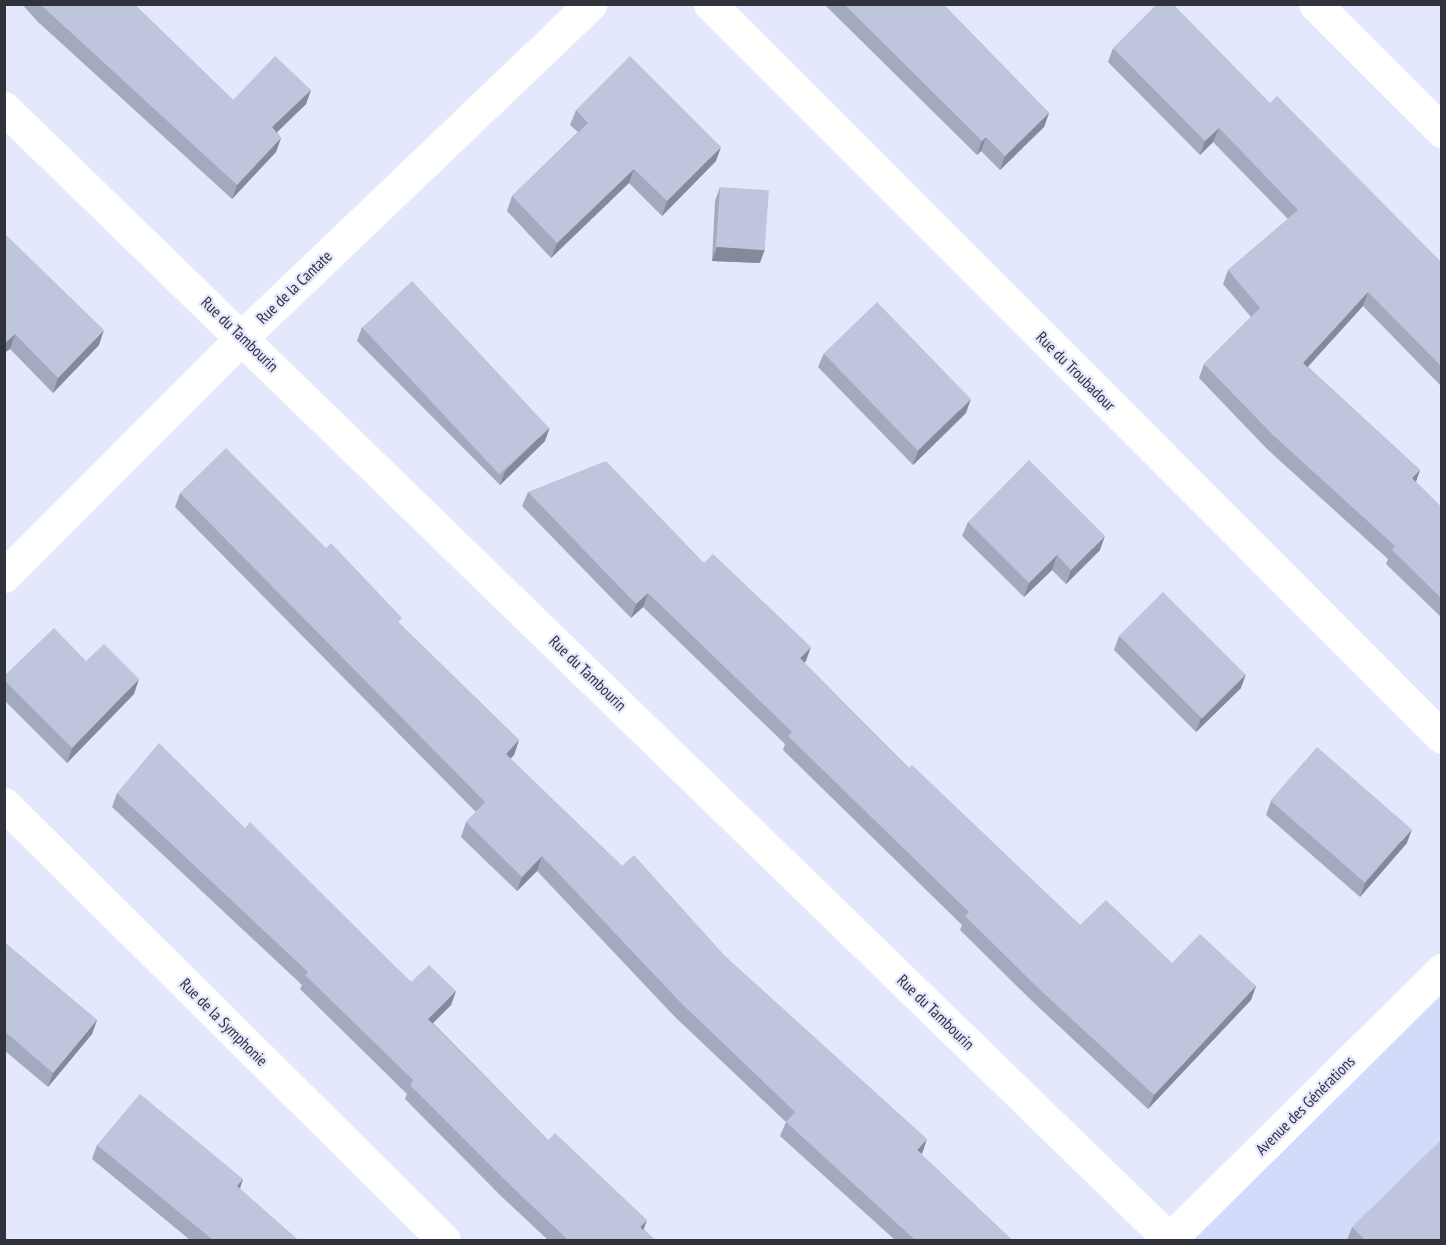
<!DOCTYPE html>
<html>
<head>
<meta charset="utf-8">
<style>
  body { margin:0 }
  #map { position:relative; width:1446px; height:1245px; overflow:hidden; background:#e3e8fd; font-family:"PT Sans Narrow",sans-serif }
  div>[style] { position:absolute }
  .built>* { inset:0; background:#d3dbfb }
  .minor>* { height:33px; margin:-16.5px; padding:0 16.5px; transform-origin:16.5px; border-radius:16.5px; background:#fff }
  .wall>* { inset:0; background:#a3a9be }
  .shaded-wall>* { inset:0; background:#858a9b }
  .building>* { inset:0; background:#bec5dd; transform-origin:0 0 }
  span { translate:-50% -50%; white-space:nowrap; text-align:center; line-height:1.15; -webkit-text-stroke:4.5px #e3e8fd; paint-order:stroke }
  .street-label { font-size:16px; color:#30323c }
  .frame { position:absolute; inset:0; border:6px solid #30323c; pointer-events:none }
</style>
</head>
<body>
<div id="map">
  <div class="built">
    <i style="clip-path:polygon(1441px 970px,1441px 1240px,1170px 1240px)"></i>
  </div>
  <div class="minor">
    <i style="left:710px;top:4px;width:1036px;rotate:45.04deg"></i>
    <i style="left:1315px;top:4px;width:180px;rotate:45deg"></i>
    <i style="left:4px;top:108px;width:1625px;rotate:44.15deg"></i>
    <i style="left:4px;top:576px;width:337px;rotate:-45.1deg"></i>
    <i style="left:242px;top:337px;width:482px;rotate:-43.7deg"></i>
    <i style="left:4px;top:804px;width:619px;rotate:44.74deg"></i>
    <i style="left:1169px;top:1240px;width:384px;rotate:-44.7deg"></i>
  </div>
  <div class="wall">
    <i style="clip-path:polygon(22px 4px,134px 4px,233px 100px,311px 90px,306px 104px,277px 132px,281px 138px,276px 152px,232px 199px,37px 21px)"></i>
    <i style="clip-path:polygon(824px 4px,943px 4px,1049px 113px,1044px 127px,1000px 170px,981px 151px,977px 155px)"></i>
    <i style="clip-path:polygon(1113px 48px,1270px 103px,1442px 263px,1442px 387px,1363px 306px,1308px 367px,1420px 470px,1416px 482px,1442px 508px,1442px 618px,1386px 564px,1388px 559px,1267px 449px,1199px 378px,1204px 364px,1251px 317px,1223px 284px,1228px 270px,1288px 219px,1213px 142px,1200px 155px,1108px 62px)"></i>
    <i style="clip-path:polygon(576px 110px,716px 161px,662px 216px,629px 183px,551px 258px,507px 211px,512px 196px,578px 132px,570px 125px)"></i>
    <i style="clip-path:polygon(720px 187px,760px 263px,712px 261px,715px 201px)"></i>
    <i style="clip-path:polygon(4px 233px,99px 345px,53px 393px,10px 349px,4px 353px)"></i>
    <i style="clip-path:polygon(362px 327px,545px 441px,500px 485px,357px 341px)"></i>
    <i style="clip-path:polygon(824px 353px,966px 413px,913px 465px,818px 367px)"></i>
    <i style="clip-path:polygon(528px 492px,704px 563px,806px 661px,804px 663px,909px 768px,1080px 925px,1172px 963px,1256px 986px,1251px 1000px,1148px 1109px,1033px 1002px,960px 930px,962px 925px,783px 750px,785px 744px,643px 607px,631px 618px,522px 506px)"></i>
    <i style="clip-path:polygon(180px 493px,326px 548px,400px 624px,519px 740px,514px 755px,510px 759px,622px 866px,725px 956px,921px 1154px,1012px 1240px,895px 1240px,780px 1136px,786px 1122px,675px 1017px,537px 871px,517px 891px,461px 837px,466px 822px,476px 812px,175px 507px)"></i>
    <i style="clip-path:polygon(968px 522px,1100px 550px,1066px 584px,1052px 570px,1024px 597px,962px 536px)"></i>
    <i style="clip-path:polygon(1119px 636px,1241px 688px,1196px 732px,1114px 650px)"></i>
    <i style="clip-path:polygon(86px 661px,134px 694px,67px 763px,4px 700px,4px 676px)"></i>
    <i style="clip-path:polygon(117px 793px,245px 828px,411px 982px,456px 991px,451px 1005px,433px 1023px,548px 1140px,655px 1240px,548px 1240px,501px 1196px,405px 1099px,407px 1094px,300px 989px,302px 985px,112px 807px)"></i>
    <i style="clip-path:polygon(1271px 801px,1407px 843px,1360px 897px,1266px 815px)"></i>
    <i style="clip-path:polygon(4px 942px,97px 1020px,92px 1034px,48px 1087px,4px 1050px)"></i>
    <i style="clip-path:polygon(97px 1145px,243px 1179px,240px 1189px,298px 1240px,190px 1240px,92px 1159px)"></i>
    <i style="clip-path:polygon(1352px 1227px,1442px 1240px,1347px 1240px)"></i>
  </div>
  <div class="shaded-wall">
    <i style="clip-path:polygon(311px 90px,306px 104px,267px 142px,272px 127px)"></i>
    <i style="clip-path:polygon(1049px 113px,1044px 127px,1000px 170px,1005px 156px)"></i>
    <i style="clip-path:polygon(1219px 128px,1213px 142px,1200px 155px,1205px 141px)"></i>
    <i style="clip-path:polygon(986px 137px,981px 151px,977px 155px,982px 141px)"></i>
    <i style="clip-path:polygon(281px 138px,276px 152px,232px 199px,237px 185px)"></i>
    <i style="clip-path:polygon(721px 147px,716px 161px,662px 216px,667px 201px)"></i>
    <i style="clip-path:polygon(634px 169px,629px 183px,551px 258px,557px 243px)"></i>
    <i style="clip-path:polygon(717px 247px,765px 249px,760px 263px,712px 261px)"></i>
    <i style="clip-path:polygon(1368px 292px,1363px 306px,1298px 377px,1303px 363px)"></i>
    <i style="clip-path:polygon(104px 330px,99px 345px,53px 393px,58px 378px)"></i>
    <i style="clip-path:polygon(15px 334px,10px 349px,4px 353px,4px 344px)"></i>
    <i style="clip-path:polygon(971px 399px,966px 413px,913px 465px,918px 451px)"></i>
    <i style="clip-path:polygon(550px 427px,545px 441px,500px 485px,505px 471px)"></i>
    <i style="clip-path:polygon(1420px 470px,1415px 484px,1412px 478px)"></i>
    <i style="clip-path:polygon(1105px 536px,1100px 550px,1066px 584px,1071px 570px)"></i>
    <i style="clip-path:polygon(1057px 555px,1052px 570px,1024px 597px,1029px 583px)"></i>
    <i style="clip-path:polygon(648px 593px,643px 607px,631px 618px,636px 604px)"></i>
    <i style="clip-path:polygon(811px 647px,806px 661px,795px 672px,800px 658px)"></i>
    <i style="clip-path:polygon(1246px 674px,1241px 688px,1196px 732px,1201px 718px)"></i>
    <i style="clip-path:polygon(139px 679px,134px 694px,67px 763px,72px 748px)"></i>
    <i style="clip-path:polygon(519px 740px,514px 755px,500px 769px,506px 754px)"></i>
    <i style="clip-path:polygon(1412px 829px,1407px 843px,1360px 897px,1365px 883px)"></i>
    <i style="clip-path:polygon(542px 856px,537px 871px,517px 891px,522px 877px)"></i>
    <i style="clip-path:polygon(1256px 986px,1251px 1000px,1148px 1109px,1154px 1095px)"></i>
    <i style="clip-path:polygon(456px 991px,451px 1005px,423px 1033px,428px 1019px)"></i>
    <i style="clip-path:polygon(97px 1020px,92px 1034px,48px 1087px,53px 1073px)"></i>
    <i style="clip-path:polygon(927px 1139px,922px 1154px,917px 1150px)"></i>
    <i style="clip-path:polygon(243px 1179px,238px 1193px,237px 1186px)"></i>
    <i style="clip-path:polygon(647px 1220px,642px 1234px,640px 1227px)"></i>
  </div>
  <div class="building">
    <i style="clip-path:polygon(40px 4px,134px 4px,233px 100px,275px 56px,311px 90px,272px 127px,281px 138px,237px 185px)"></i>
    <i style="clip-path:polygon(844px 4px,943px 4px,1049px 113px,1005px 156px,986px 137px,982px 141px)"></i>
    <i style="clip-path:polygon(1157px 4px,1173px 4px,1270px 103px,1277px 96px,1442px 263px,1442px 367px,1368px 292px,1303px 363px,1420px 470px,1412px 478px,1442px 508px,1442px 599px,1392px 550px,1395px 546px,1273px 435px,1204px 364px,1260px 308px,1228px 270px,1298px 210px,1219px 128px,1205px 141px,1113px 48px)"></i>
    <i style="clip-path:polygon(630px 56px,721px 147px,667px 201px,634px 169px,557px 243px,512px 196px,588px 123px,576px 110px)"></i>
    <i style="left:720px;top:187px;width:49px;height:60px;rotate:4deg"></i>
    <i style="clip-path:polygon(4px 233px,104px 330px,58px 378px,15px 334px,4px 344px)"></i>
    <i style="left:412px;top:281px;width:201px;height:68px;rotate:47deg"></i>
    <i style="left:877px;top:302px;width:135px;height:74px;rotate:46deg"></i>
    <i style="clip-path:polygon(226px 448px,326px 548px,331px 543px,402px 618px,398px 622px,519px 740px,506px 754px,622px 866px,634px 855px,725px 956px,927px 1139px,917px 1150px,1012px 1240px,914px 1240px,915px 1240px,786px 1122px,795px 1112px,681px 1003px,542px 856px,522px 877px,466px 822px,485px 802px,180px 493px)"></i>
    <i style="clip-path:polygon(1029px 460px,1105px 536px,1071px 570px,1057px 555px,1029px 583px,968px 522px)"></i>
    <i style="clip-path:polygon(606px 461px,704px 563px,713px 554px,811px 647px,800px 658px,909px 768px,912px 765px,1080px 925px,1106px 900px,1172px 963px,1200px 934px,1256px 986px,1154px 1095px,1038px 988px,965px 916px,969px 912px,788px 736px,792px 732px,648px 593px,636px 604px,528px 492px)"></i>
    <i style="left:1163px;top:592px;width:117px;height:62px;rotate:45deg"></i>
    <i style="clip-path:polygon(54px 628px,86px 661px,104px 644px,139px 679px,72px 748px,4px 680px,4px 676px)"></i>
    <i style="clip-path:polygon(159px 743px,245px 828px,250px 822px,411px 982px,429px 965px,456px 991px,428px 1019px,548px 1140px,555px 1133px,647px 1220px,640px 1227px,655px 1240px,568px 1240px,506px 1181px,410px 1085px,413px 1080px,305px 975px,308px 972px,117px 793px)"></i>
    <i style="left:1317px;top:747px;width:125px;height:71px;rotate:41deg"></i>
    <i style="clip-path:polygon(4px 942px,97px 1020px,53px 1073px,4px 1031px)"></i>
    <i style="clip-path:polygon(140px 1094px,243px 1179px,237px 1186px,298px 1240px,213px 1240px,97px 1145px)"></i>
    <i style="clip-path:polygon(1442px 1139px,1442px 1240px,1365px 1240px,1352px 1227px)"></i>
  </div>
  <div class="street-label">
    <span style="left:294px;top:287px;rotate:-44deg">Rue de la Cantate</span>
    <span style="left:240px;top:334px;rotate:44deg">Rue du Tambourin</span>
    <span style="left:1076px;top:371px;rotate:45deg">Rue du Troubadour</span>
    <span style="left:588px;top:673px;rotate:44deg">Rue du Tambourin</span>
    <span style="left:936px;top:1012px;rotate:44deg">Rue du Tambourin</span>
    <span style="left:224px;top:1022px;rotate:45deg">Rue de la Symphonie</span>
    <span style="left:1305px;top:1105px;rotate:-45deg">Avenue des Générations</span>
  </div>
  <div class="frame"></div>
</div>
</body>
</html>
